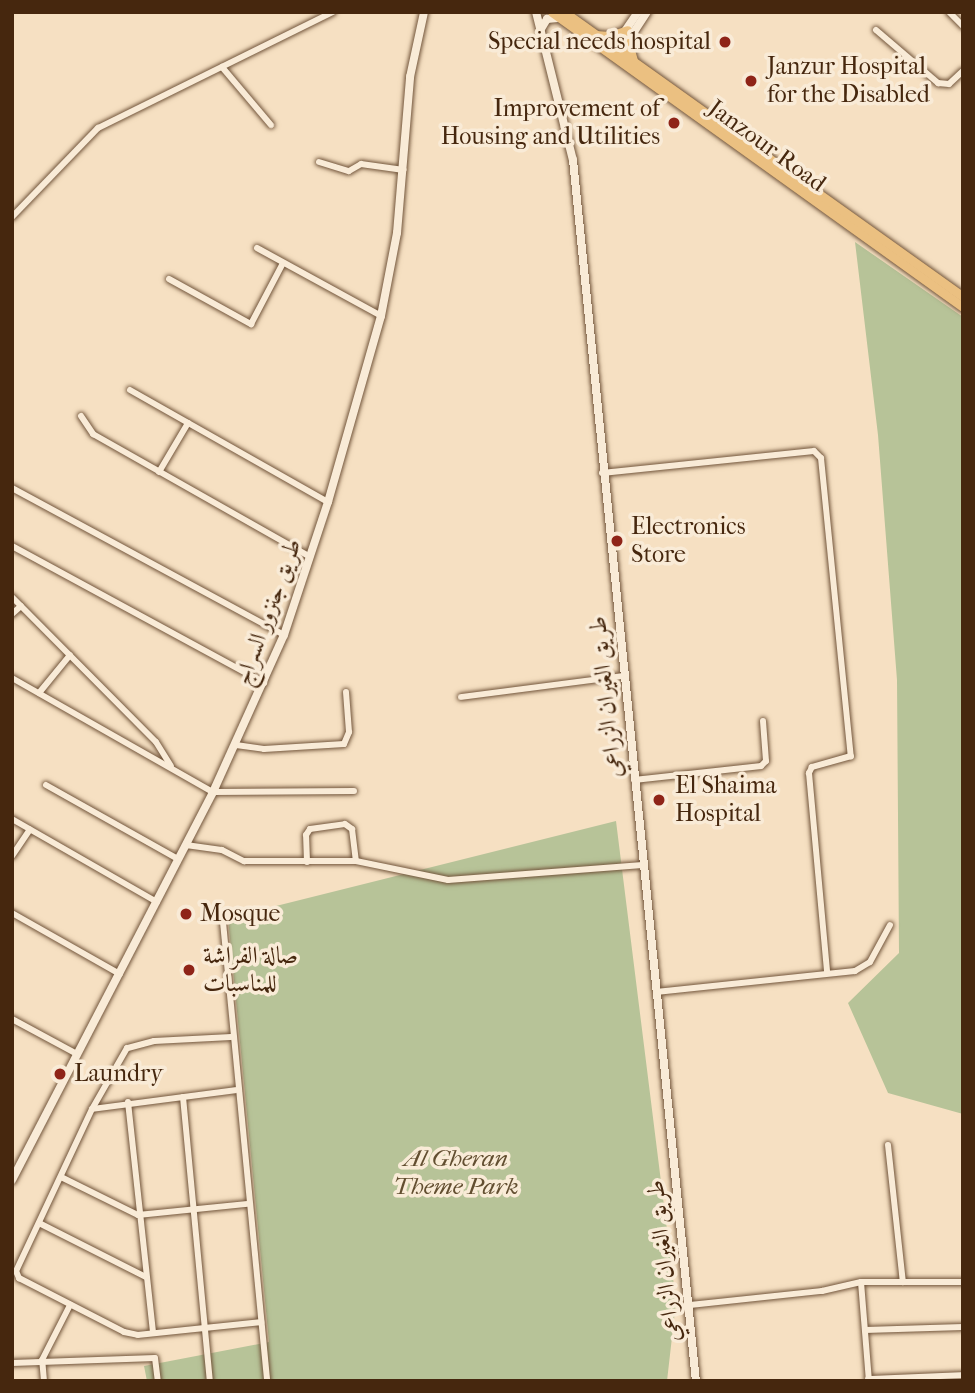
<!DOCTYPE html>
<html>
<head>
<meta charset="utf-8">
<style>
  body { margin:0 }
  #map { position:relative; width:975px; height:1393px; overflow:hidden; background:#f6e0c2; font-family:"IM FELL French Canon",Amiri,serif }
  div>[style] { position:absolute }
  .green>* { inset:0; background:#b7c398 }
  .roads { filter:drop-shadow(0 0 2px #72553b) drop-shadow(0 0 2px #72553b) }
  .street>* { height:6px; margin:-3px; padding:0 3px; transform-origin:3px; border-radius:3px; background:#f9ebd7 }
  .secondary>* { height:8px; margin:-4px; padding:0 4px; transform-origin:4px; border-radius:4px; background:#f9ebd7 }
  .primary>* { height:9px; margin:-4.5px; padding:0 4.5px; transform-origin:4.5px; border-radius:4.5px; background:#ebc081 }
  .dots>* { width:19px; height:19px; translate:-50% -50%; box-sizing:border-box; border:4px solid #f9ebd7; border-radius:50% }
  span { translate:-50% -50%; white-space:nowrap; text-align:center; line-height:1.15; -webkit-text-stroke:7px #f9ebd7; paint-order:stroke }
  .poi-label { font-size:24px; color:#46270e }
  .right { translate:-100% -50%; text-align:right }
  .left { translate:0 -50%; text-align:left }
  .street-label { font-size:24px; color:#46270e }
  .park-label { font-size:24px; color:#624e30; font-style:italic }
  .frame { position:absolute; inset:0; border:14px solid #46270e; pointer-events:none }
</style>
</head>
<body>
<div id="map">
  <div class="green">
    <i style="clip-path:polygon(855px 242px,963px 317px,963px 1114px,888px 1093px,848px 1003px,899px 953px,897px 680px,878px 435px)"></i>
    <i style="clip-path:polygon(616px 821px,676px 1302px,667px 1381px,147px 1381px,144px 1366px,269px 1342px,228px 918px)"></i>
  </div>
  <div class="roads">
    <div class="street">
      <i style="left:949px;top:12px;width:20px;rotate:45deg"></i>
      <i style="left:876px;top:30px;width:82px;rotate:40.5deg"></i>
      <i style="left:938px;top:83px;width:11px;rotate:5deg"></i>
      <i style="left:949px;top:84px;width:19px;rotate:-43deg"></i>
      <i style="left:222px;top:67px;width:76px;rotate:49.8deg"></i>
      <i style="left:319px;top:162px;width:31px;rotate:17deg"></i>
      <i style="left:349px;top:171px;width:14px;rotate:-30deg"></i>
      <i style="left:361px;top:164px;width:43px;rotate:7.9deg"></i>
      <i style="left:12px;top:217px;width:124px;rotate:-46deg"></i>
      <i style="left:98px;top:128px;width:262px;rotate:-26.3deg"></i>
      <i style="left:257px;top:248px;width:141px;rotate:28.7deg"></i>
      <i style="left:169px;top:279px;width:94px;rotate:28.8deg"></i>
      <i style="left:251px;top:324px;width:69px;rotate:-62.3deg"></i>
      <i style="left:130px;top:390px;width:227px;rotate:29.5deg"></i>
      <i style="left:81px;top:416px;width:22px;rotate:56deg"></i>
      <i style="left:93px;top:434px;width:249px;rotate:29.5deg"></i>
      <i style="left:159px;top:472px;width:57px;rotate:-59.4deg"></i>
      <i style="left:602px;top:473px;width:213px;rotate:-5.9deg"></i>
      <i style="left:814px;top:451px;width:10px;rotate:45deg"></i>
      <i style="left:821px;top:458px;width:300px;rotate:84.3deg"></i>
      <i style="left:851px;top:756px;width:41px;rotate:164.2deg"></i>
      <i style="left:812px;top:767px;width:7px;rotate:117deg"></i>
      <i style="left:809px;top:773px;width:200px;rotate:84.8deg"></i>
      <i style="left:12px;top:488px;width:309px;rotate:28.4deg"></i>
      <i style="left:12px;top:546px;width:287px;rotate:28.5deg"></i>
      <i style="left:12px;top:597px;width:204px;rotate:45.2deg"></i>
      <i style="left:156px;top:742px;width:28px;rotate:58deg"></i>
      <i style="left:12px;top:614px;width:12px;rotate:-42deg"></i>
      <i style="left:12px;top:678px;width:231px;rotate:29.6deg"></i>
      <i style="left:213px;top:792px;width:141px;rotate:-0.4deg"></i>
      <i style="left:39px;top:693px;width:49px;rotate:-50.8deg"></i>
      <i style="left:461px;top:697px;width:163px;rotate:-7.4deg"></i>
      <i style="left:236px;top:745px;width:28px;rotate:8deg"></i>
      <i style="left:264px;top:749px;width:80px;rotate:-3.6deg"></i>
      <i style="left:344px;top:744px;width:13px;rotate:-67deg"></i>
      <i style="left:349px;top:732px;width:40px;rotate:-94.3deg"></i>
      <i style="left:634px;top:780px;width:128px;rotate:-6.3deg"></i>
      <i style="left:761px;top:766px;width:7px;rotate:-45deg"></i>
      <i style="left:766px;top:761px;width:40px;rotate:-94.3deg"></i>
      <i style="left:46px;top:785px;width:151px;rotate:29.3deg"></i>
      <i style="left:12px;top:819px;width:167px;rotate:29.8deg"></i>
      <i style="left:186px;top:845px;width:36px;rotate:8deg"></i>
      <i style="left:222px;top:850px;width:25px;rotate:27deg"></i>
      <i style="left:244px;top:861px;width:112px"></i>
      <i style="left:356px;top:861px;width:94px;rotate:11.7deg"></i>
      <i style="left:448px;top:880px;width:195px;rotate:-4.4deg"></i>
      <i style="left:12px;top:856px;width:32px;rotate:-56deg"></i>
      <i style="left:307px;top:862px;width:27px;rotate:-92deg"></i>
      <i style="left:306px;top:835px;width:7px;rotate:-56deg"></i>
      <i style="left:310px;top:829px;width:35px;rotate:-8deg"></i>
      <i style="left:345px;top:824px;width:9px;rotate:36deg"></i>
      <i style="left:352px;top:829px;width:32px;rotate:83deg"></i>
      <i style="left:12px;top:913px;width:124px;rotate:29.5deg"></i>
      <i style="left:223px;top:922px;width:461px;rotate:84.5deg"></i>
      <i style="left:656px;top:992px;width:200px;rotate:-6deg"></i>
      <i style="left:855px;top:971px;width:17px;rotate:-31deg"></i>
      <i style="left:870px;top:962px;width:42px;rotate:-61.6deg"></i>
      <i style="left:12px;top:1019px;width:74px;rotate:28.3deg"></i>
      <i style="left:231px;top:1037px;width:77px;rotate:177deg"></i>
      <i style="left:154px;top:1041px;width:28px;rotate:165deg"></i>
      <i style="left:127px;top:1048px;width:70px;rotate:119.8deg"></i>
      <i style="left:92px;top:1109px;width:179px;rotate:115.1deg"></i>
      <i style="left:16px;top:1271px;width:8px;rotate:67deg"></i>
      <i style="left:19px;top:1278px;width:118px;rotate:27.2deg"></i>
      <i style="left:124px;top:1332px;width:14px;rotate:12deg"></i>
      <i style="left:138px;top:1335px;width:124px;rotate:-6deg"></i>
      <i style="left:183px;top:1097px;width:285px;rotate:84.6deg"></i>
      <i style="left:128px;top:1102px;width:232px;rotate:83.8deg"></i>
      <i style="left:92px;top:1109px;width:145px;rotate:-7.5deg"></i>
      <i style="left:888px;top:1145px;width:138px;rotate:83.8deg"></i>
      <i style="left:61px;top:1177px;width:86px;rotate:26.3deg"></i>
      <i style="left:138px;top:1215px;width:110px;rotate:-5.8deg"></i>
      <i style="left:39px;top:1223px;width:120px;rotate:26.8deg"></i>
      <i style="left:861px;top:1282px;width:99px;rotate:85.4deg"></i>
      <i style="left:690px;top:1305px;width:133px;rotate:-6.1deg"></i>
      <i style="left:822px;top:1291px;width:40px;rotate:-13deg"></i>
      <i style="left:861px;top:1282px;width:102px"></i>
      <i style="left:865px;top:1330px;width:98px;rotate:-1.8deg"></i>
      <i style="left:12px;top:1363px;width:143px;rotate:-2deg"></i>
      <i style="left:155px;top:1358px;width:23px;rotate:83deg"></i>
      <i style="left:868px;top:1379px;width:95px;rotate:-2.4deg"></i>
      <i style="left:44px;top:1381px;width:21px;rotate:-95deg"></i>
      <i style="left:42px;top:1360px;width:62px;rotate:-63deg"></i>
    </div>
    <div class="secondary">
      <i style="left:536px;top:12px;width:153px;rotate:76deg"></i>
      <i style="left:573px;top:160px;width:1227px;rotate:84.25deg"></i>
      <i style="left:541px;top:29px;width:12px;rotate:-59deg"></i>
      <i style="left:547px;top:19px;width:11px;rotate:-5deg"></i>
      <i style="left:624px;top:47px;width:42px;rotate:-56.7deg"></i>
      <i style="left:612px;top:50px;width:46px;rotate:-55.6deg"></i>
      <i style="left:12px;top:1180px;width:437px;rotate:-62.6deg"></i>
      <i style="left:213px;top:792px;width:172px;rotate:-65.7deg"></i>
      <i style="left:284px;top:635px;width:140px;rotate:-71.7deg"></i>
      <i style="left:328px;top:502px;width:193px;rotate:-74.1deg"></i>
      <i style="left:381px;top:316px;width:85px;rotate:-79.1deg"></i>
      <i style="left:397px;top:233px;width:157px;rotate:-85.2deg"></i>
      <i style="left:410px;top:77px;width:66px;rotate:-77.8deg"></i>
    </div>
    <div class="primary">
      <i style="left:552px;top:12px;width:506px;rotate:35.67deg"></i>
      <i style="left:564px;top:12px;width:490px;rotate:35.5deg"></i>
      <i style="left:595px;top:35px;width:15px;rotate:4deg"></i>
      <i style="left:610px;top:36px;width:18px;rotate:-19deg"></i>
      <i style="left:628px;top:43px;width:19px;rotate:74deg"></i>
    </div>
  </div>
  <div class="dots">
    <i style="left:725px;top:42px;background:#8f2418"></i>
    <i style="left:751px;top:81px;background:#8f2418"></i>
    <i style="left:674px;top:123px;background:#8f2418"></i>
    <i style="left:617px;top:541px;background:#8f2418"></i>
    <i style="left:659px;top:800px;background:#8f2418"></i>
    <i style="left:186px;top:914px;background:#8f2418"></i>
    <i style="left:189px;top:970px;background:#8f2418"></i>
    <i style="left:60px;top:1074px;background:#8f2418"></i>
  </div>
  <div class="poi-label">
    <span class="right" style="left:711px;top:42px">Special needs hospital</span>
    <span class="left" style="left:767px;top:81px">Janzur Hospital<br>for the Disabled</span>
    <span class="right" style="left:660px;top:123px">Improvement of<br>Housing and Utilities</span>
    <span class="left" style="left:631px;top:541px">Electronics<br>Store</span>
    <span class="left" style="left:675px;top:800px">El Shaima<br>Hospital</span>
    <span class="left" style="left:200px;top:914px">Mosque</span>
    <span class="left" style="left:203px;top:970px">صالة الفراشة<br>للمناسبات</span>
    <span class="left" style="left:74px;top:1074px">Laundry</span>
  </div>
  <div class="street-label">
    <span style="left:767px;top:146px;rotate:36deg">Janzour Road</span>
    <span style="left:268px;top:612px;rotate:-70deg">طريق جنزور السراج</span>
    <span style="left:606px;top:697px;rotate:-96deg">طريق الغيران الزراعي</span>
    <span style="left:664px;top:1261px;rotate:-96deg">طريق الغيران الزراعي</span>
  </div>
  <div class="park-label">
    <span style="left:456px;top:1173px">Al Gheran<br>Theme Park</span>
  </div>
  <div class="frame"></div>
</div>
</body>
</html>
